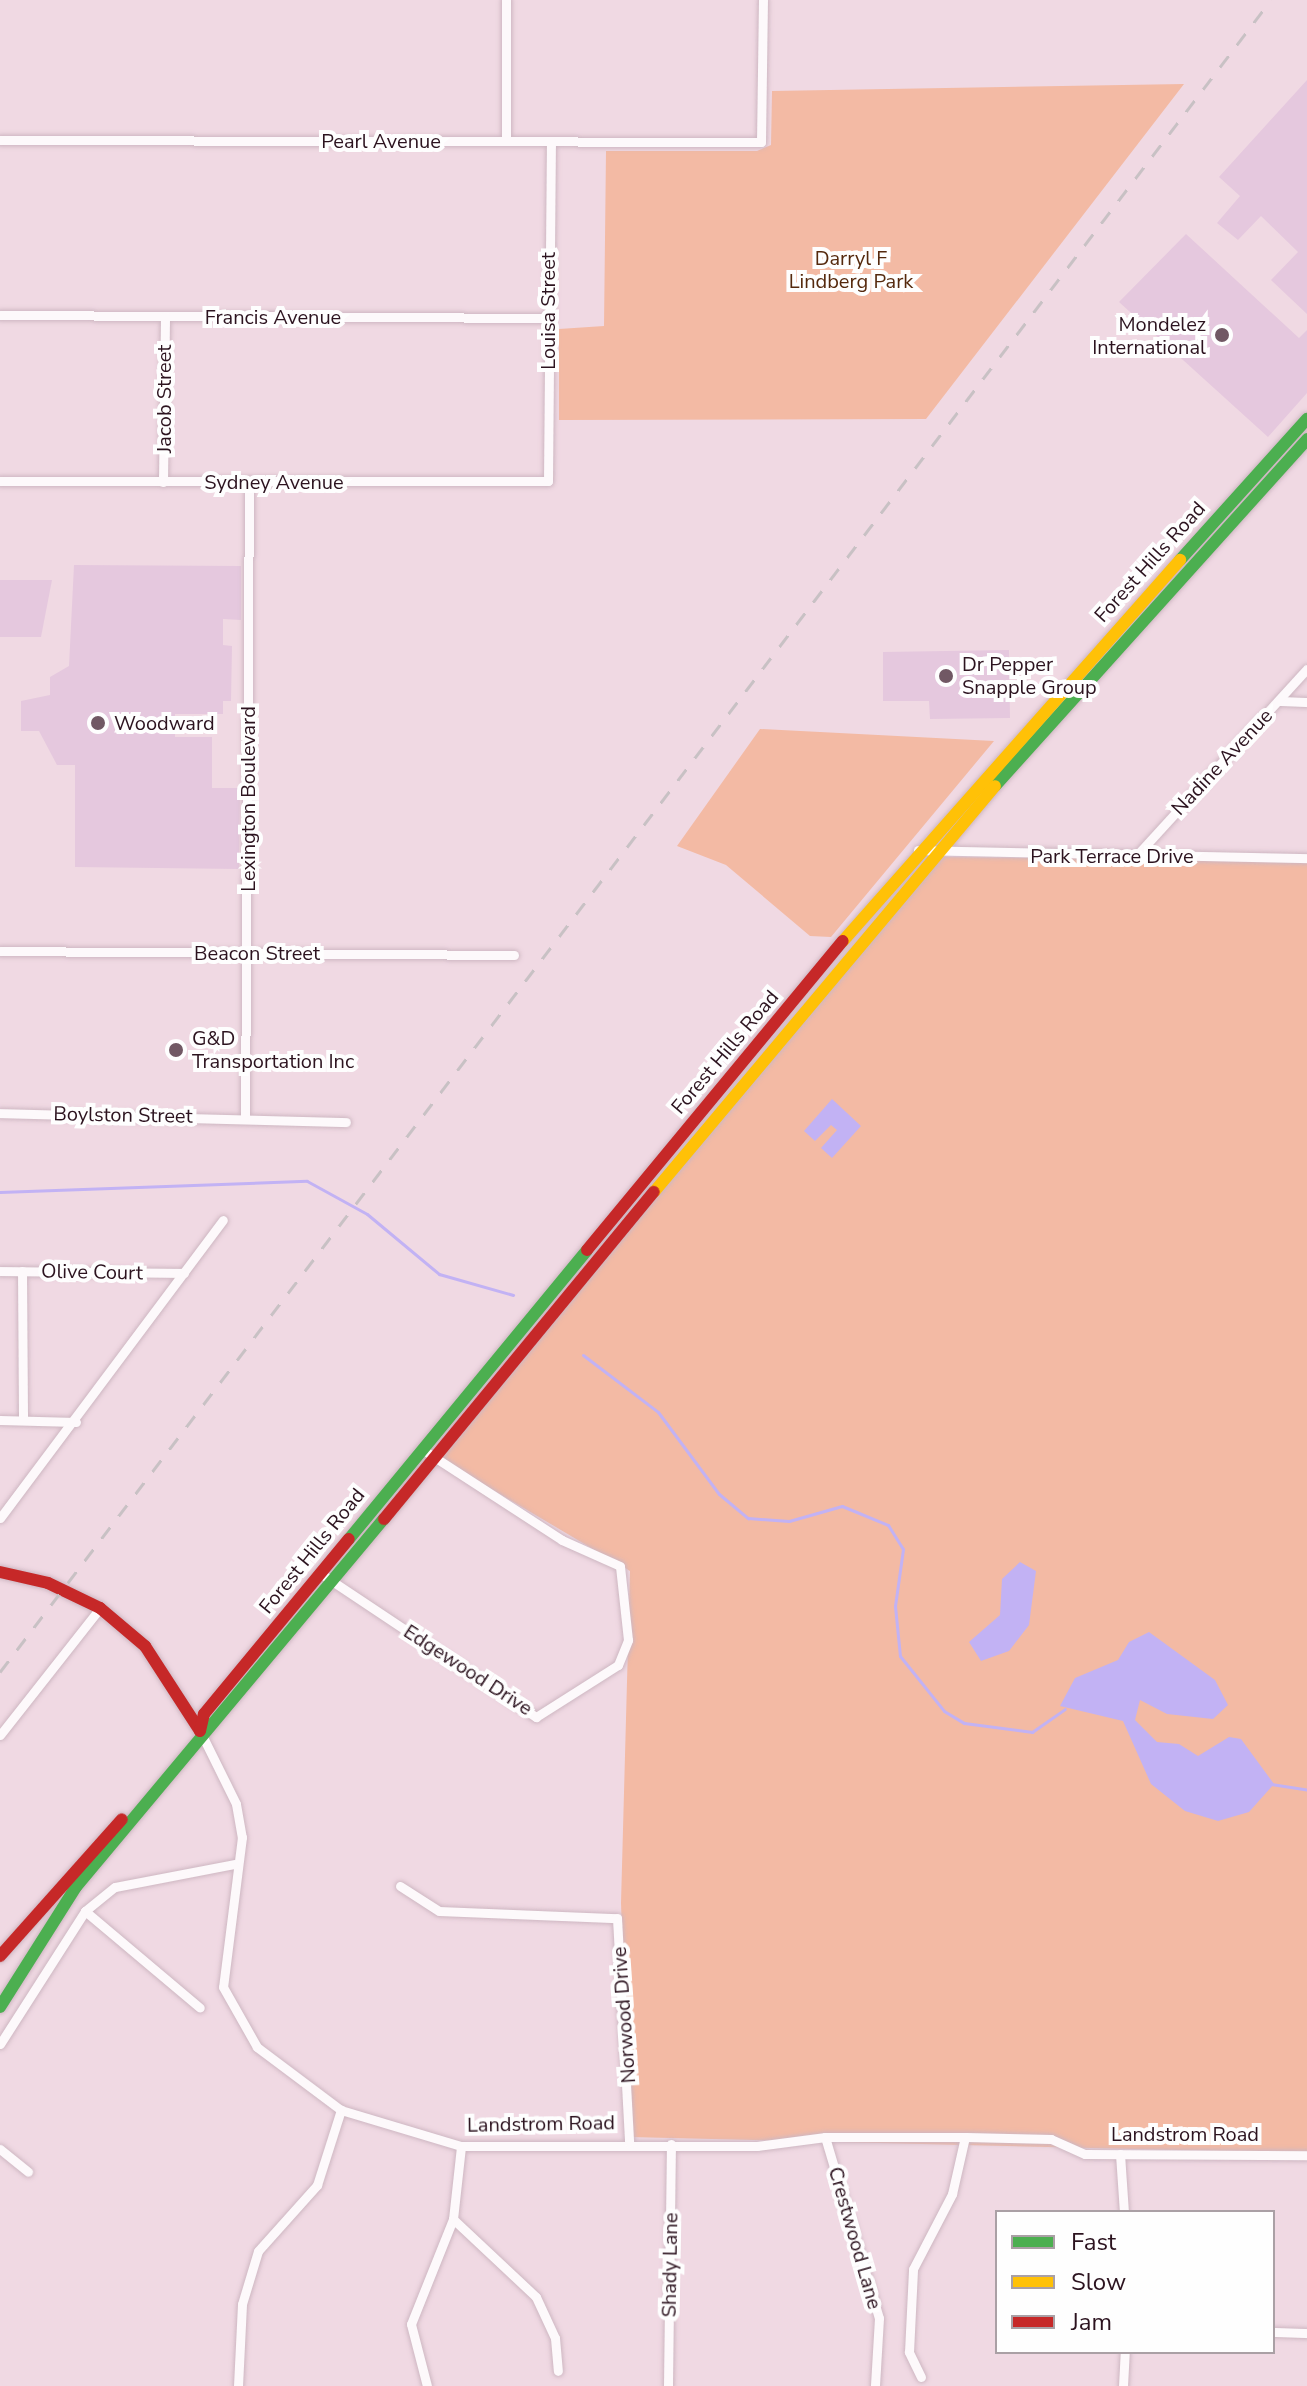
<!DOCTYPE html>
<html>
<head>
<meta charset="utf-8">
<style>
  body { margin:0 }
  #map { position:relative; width:1307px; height:2386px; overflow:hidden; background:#f0d9e3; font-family:"Nunito Sans",sans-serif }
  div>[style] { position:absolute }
  .green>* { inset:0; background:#f3baa4 }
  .water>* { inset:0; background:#c2b2f4 }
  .stream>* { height:3px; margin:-1.5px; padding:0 1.5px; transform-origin:1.5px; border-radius:1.5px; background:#c2b2f4 }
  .building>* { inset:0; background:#e5c8de }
  .roads { filter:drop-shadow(0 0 2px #ceb7c2) drop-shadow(0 0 2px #ceb7c2) }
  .street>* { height:9px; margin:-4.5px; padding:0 4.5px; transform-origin:4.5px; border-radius:4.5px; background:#fdf9fb }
  .fast>* { height:12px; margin:-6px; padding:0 6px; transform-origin:6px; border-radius:6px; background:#4caf50 }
  .slow>* { height:12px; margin:-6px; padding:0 6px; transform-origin:6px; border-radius:6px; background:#ffc107 }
  .jam>* { height:12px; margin:-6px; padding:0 6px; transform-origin:6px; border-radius:6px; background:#c62828 }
  .rail>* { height:3px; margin-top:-1.5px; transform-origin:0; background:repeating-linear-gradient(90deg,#c8c1c4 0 14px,transparent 0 28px) }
  .dots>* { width:22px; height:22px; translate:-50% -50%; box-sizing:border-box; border:4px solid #fefefe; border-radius:50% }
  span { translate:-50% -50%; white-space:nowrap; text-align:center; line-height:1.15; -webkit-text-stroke:8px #fefefe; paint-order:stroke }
  .street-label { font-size:20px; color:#2c131f }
  .park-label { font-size:20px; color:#55290d }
  .poi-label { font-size:20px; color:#2c131f }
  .right { translate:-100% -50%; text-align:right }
  .left { translate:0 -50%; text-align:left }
  .legend { position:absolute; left:995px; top:2210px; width:280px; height:144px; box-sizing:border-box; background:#fefefe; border:2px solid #aaa0a5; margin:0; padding:10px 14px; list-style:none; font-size:24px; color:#2c131f }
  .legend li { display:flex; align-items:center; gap:16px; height:40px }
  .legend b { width:40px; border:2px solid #aaa0a5 }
</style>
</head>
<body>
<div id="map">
  <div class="green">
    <i style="clip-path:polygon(1184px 84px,926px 419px,559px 420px,559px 329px,604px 326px,606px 151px,757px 151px,771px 145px,772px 91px)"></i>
    <i style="clip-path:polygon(760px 729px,994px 741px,831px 937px,810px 936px,726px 865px,677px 846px)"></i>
    <i style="clip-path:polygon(938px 857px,1307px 860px,1307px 2153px,629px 2137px,621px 1903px,630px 1571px,441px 1459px)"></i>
  </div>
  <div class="water">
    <i style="clip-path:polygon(832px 1099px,861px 1126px,832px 1158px,821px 1148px,837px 1130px,831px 1125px,815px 1141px,804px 1131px)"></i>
    <i style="clip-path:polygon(1020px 1562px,1036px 1571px,1029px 1625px,1009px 1651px,981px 1661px,969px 1642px,1000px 1615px,1002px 1579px)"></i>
    <i style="clip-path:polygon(1149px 1632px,1215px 1680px,1228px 1705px,1213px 1719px,1167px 1714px,1140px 1700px,1135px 1720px,1157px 1742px,1179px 1744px,1198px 1756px,1229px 1737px,1241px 1739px,1274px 1784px,1249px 1812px,1218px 1821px,1185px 1811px,1151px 1784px,1123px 1721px,1060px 1706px,1075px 1678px,1118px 1660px,1129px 1642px)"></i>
  </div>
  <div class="stream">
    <i style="left:0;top:1192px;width:307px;rotate:-2.1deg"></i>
    <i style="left:307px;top:1181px;width:68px;rotate:28.8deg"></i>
    <i style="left:367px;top:1214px;width:94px;rotate:39.8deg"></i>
    <i style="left:439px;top:1274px;width:77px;rotate:15.8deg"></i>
    <i style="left:583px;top:1355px;width:94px;rotate:37.2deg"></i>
    <i style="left:658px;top:1412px;width:102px;rotate:53.4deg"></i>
    <i style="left:719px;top:1494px;width:38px;rotate:40deg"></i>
    <i style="left:748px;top:1518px;width:41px;rotate:4.2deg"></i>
    <i style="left:789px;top:1521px;width:55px;rotate:-15.8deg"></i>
    <i style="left:842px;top:1506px;width:50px;rotate:22.4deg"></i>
    <i style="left:888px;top:1525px;width:28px;rotate:58deg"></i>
    <i style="left:903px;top:1549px;width:58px;rotate:98deg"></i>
    <i style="left:895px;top:1606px;width:50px;rotate:84.3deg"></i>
    <i style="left:900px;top:1656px;width:70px;rotate:51.3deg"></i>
    <i style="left:944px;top:1711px;width:23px;rotate:31deg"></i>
    <i style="left:964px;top:1723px;width:69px;rotate:7.5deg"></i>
    <i style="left:1032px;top:1732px;width:40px;rotate:-34.9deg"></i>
    <i style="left:1271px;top:1784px;width:36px;rotate:9deg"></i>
  </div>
  <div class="building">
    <i style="clip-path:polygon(1307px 80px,1307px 314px,1271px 280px,1298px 252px,1261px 216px,1238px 240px,1217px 223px,1240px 196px,1219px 177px)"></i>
    <i style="clip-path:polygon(1186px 234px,1299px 338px,1307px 330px,1307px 393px,1268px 437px,1119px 302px)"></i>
    <i style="clip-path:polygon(74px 565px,241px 566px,241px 620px,223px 619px,223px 645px,232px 646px,231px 701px,223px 701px,223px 714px,175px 714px,175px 737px,212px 737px,212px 788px,240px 788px,239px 869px,75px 867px,75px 765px,57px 765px,39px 731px,21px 731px,21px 701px,50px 695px,50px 677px,69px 666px)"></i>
    <i style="clip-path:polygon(0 580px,52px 580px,41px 637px,0 637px)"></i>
    <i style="clip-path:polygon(1009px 650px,1010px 718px,930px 719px,929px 701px,883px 701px,883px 652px)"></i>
  </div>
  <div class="roads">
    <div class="street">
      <i style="left:506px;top:0;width:141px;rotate:90deg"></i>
      <i style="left:0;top:140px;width:761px;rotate:0.15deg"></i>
      <i style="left:761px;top:142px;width:142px;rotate:-89.2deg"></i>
      <i style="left:0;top:315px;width:547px;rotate:0.31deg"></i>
      <i style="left:0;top:481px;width:548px"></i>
      <i style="left:548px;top:481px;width:340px;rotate:-89.5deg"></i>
      <i style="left:163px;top:482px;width:166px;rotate:-89.3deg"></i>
      <i style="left:1279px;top:701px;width:28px;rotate:2deg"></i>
      <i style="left:918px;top:850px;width:389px;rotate:1.2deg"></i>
      <i style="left:1137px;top:855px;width:252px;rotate:-47.6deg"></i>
      <i style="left:0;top:951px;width:514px;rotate:0.45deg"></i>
      <i style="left:0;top:1113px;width:346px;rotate:1.5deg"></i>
      <i style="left:245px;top:1117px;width:635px;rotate:-89.64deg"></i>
      <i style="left:0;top:1271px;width:184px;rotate:0.6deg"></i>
      <i style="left:22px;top:1271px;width:149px;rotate:89.6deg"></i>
      <i style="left:0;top:1420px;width:76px;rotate:1.5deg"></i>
      <i style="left:0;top:1518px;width:372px;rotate:-53.2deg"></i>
      <i style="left:320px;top:1573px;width:260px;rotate:33.7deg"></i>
      <i style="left:536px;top:1717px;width:97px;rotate:-32.4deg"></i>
      <i style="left:618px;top:1665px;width:27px;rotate:-68deg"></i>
      <i style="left:628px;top:1640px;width:74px;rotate:-96.2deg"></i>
      <i style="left:620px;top:1566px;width:64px;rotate:-155.9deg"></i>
      <i style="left:562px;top:1540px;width:167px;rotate:-147deg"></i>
      <i style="left:200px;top:1731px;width:81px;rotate:63.7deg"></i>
      <i style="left:236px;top:1804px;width:34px;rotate:80deg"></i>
      <i style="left:242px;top:1837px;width:151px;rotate:97.2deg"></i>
      <i style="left:223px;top:1987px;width:69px;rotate:60.5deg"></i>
      <i style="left:257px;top:2047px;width:105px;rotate:36.9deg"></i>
      <i style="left:341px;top:2110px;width:125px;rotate:16.7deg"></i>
      <i style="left:461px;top:2146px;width:296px"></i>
      <i style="left:757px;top:2146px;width:69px;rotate:-7.5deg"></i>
      <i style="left:825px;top:2137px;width:140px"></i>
      <i style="left:965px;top:2137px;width:86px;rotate:1.3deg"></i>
      <i style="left:1051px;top:2139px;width:37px;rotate:24deg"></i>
      <i style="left:1085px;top:2154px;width:222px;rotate:0.3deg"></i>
      <i style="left:0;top:1735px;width:162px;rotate:-51.8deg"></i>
      <i style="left:400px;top:1886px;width:46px;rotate:32.7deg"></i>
      <i style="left:439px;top:1911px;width:178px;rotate:2.3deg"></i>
      <i style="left:617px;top:1918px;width:225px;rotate:86.9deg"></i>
      <i style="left:85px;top:1911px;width:150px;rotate:40.1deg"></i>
      <i style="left:0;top:2044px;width:158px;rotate:-57.4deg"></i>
      <i style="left:85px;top:1911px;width:38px;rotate:-39deg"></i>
      <i style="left:115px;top:1887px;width:121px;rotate:-10.9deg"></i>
      <i style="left:825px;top:2137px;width:189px;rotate:73.4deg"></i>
      <i style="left:879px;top:2318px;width:68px;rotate:93.4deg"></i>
      <i style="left:0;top:2149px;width:36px;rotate:39deg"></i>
      <i style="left:1120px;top:2154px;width:58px;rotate:86.1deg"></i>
      <i style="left:453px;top:2219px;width:114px;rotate:43.2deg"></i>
      <i style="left:536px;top:2297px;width:45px;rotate:65.1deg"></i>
      <i style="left:555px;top:2338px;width:33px;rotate:85deg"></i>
      <i style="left:1273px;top:2332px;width:34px;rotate:2deg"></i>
      <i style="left:921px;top:2377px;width:28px;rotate:-116deg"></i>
      <i style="left:909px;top:2352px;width:83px;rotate:-87.2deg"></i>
      <i style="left:913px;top:2269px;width:85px;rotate:-62.5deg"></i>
      <i style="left:952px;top:2194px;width:58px;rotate:-77.2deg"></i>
      <i style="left:238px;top:2386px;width:82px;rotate:-87.2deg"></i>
      <i style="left:242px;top:2304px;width:55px;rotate:-73.2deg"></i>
      <i style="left:258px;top:2251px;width:89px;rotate:-48.2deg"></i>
      <i style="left:317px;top:2185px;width:79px;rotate:-72.3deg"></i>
      <i style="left:427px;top:2386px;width:64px;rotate:-104.5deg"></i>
      <i style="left:411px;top:2324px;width:113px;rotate:-68.2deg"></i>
      <i style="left:453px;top:2219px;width:73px;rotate:-83.7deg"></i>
      <i style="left:668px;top:2386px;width:242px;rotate:-89.3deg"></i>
      <i style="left:1123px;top:2386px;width:34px;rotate:-87deg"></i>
    </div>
    <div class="fast">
      <i style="left:1180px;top:560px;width:190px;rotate:-48deg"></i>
      <i style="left:995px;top:786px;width:467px;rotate:-48deg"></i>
      <i style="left:349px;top:1539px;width:374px;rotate:-50.5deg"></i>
      <i style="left:0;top:2007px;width:142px;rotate:-57.7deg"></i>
      <i style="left:76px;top:1887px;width:480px;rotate:-50.1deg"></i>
    </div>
    <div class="slow">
      <i style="left:843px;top:941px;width:509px;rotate:-48.51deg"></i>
      <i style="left:654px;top:1192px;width:530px;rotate:-49.97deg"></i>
    </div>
    <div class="jam">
      <i style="left:587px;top:1250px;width:401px;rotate:-50.4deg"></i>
      <i style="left:384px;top:1519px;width:424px;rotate:-50.5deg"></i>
      <i style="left:0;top:1572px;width:49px;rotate:12.9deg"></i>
      <i style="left:48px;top:1583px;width:58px;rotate:25.7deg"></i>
      <i style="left:100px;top:1608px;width:59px;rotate:40.2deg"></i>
      <i style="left:145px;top:1646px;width:101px;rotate:57.1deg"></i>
      <i style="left:200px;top:1731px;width:17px;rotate:-77deg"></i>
      <i style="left:204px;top:1714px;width:227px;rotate:-50.4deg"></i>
      <i style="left:0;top:1956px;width:183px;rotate:-48.3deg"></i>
    </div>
  </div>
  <div class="rail">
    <i style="left:0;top:1672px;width:2100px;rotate:-52.76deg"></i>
  </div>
  <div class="dots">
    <i style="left:1222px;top:335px;background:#715864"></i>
    <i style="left:946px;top:676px;background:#715864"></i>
    <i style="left:98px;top:723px;background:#715864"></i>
    <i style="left:176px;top:1050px;background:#715864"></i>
  </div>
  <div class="street-label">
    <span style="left:381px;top:141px">Pearl Avenue</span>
    <span style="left:548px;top:311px;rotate:-90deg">Louisa Street</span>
    <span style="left:273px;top:317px">Francis Avenue</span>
    <span style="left:164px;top:399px;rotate:-90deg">Jacob Street</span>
    <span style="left:274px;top:482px">Sydney Avenue</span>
    <span style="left:1150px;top:562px;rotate:-48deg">Forest Hills Road</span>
    <span style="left:1222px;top:762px;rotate:-47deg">Nadine Avenue</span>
    <span style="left:248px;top:799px;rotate:-90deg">Lexington Boulevard</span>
    <span style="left:1112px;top:856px">Park Terrace Drive</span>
    <span style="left:257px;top:953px">Beacon Street</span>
    <span style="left:725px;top:1052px;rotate:-50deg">Forest Hills Road</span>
    <span style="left:123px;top:1115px;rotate:1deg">Boylston Street</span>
    <span style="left:92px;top:1272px;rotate:1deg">Olive Court</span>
    <span style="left:312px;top:1551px;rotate:-51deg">Forest Hills Road</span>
    <span style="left:468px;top:1670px;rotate:33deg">Edgewood Drive</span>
    <span style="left:624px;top:2015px;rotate:-94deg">Norwood Drive</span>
    <span style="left:541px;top:2124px;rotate:-1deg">Landstrom Road</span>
    <span style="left:1185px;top:2134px">Landstrom Road</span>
    <span style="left:855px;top:2238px;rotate:74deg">Crestwood Lane</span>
    <span style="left:670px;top:2265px;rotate:-89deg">Shady Lane</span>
  </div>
  <div class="park-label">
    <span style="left:851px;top:270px">Darryl F<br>Lindberg Park</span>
  </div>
  <div class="poi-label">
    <span class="right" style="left:1206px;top:336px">Mondelez<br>International</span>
    <span class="left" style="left:962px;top:676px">Dr Pepper<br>Snapple Group</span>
    <span class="left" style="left:114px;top:723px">Woodward</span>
    <span class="left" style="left:192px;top:1050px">G&amp;D<br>Transportation Inc</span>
  </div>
  <ul class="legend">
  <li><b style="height:10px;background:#4caf50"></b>Fast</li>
  <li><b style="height:10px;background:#ffc107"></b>Slow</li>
  <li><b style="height:10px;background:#c62828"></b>Jam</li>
  </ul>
</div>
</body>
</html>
